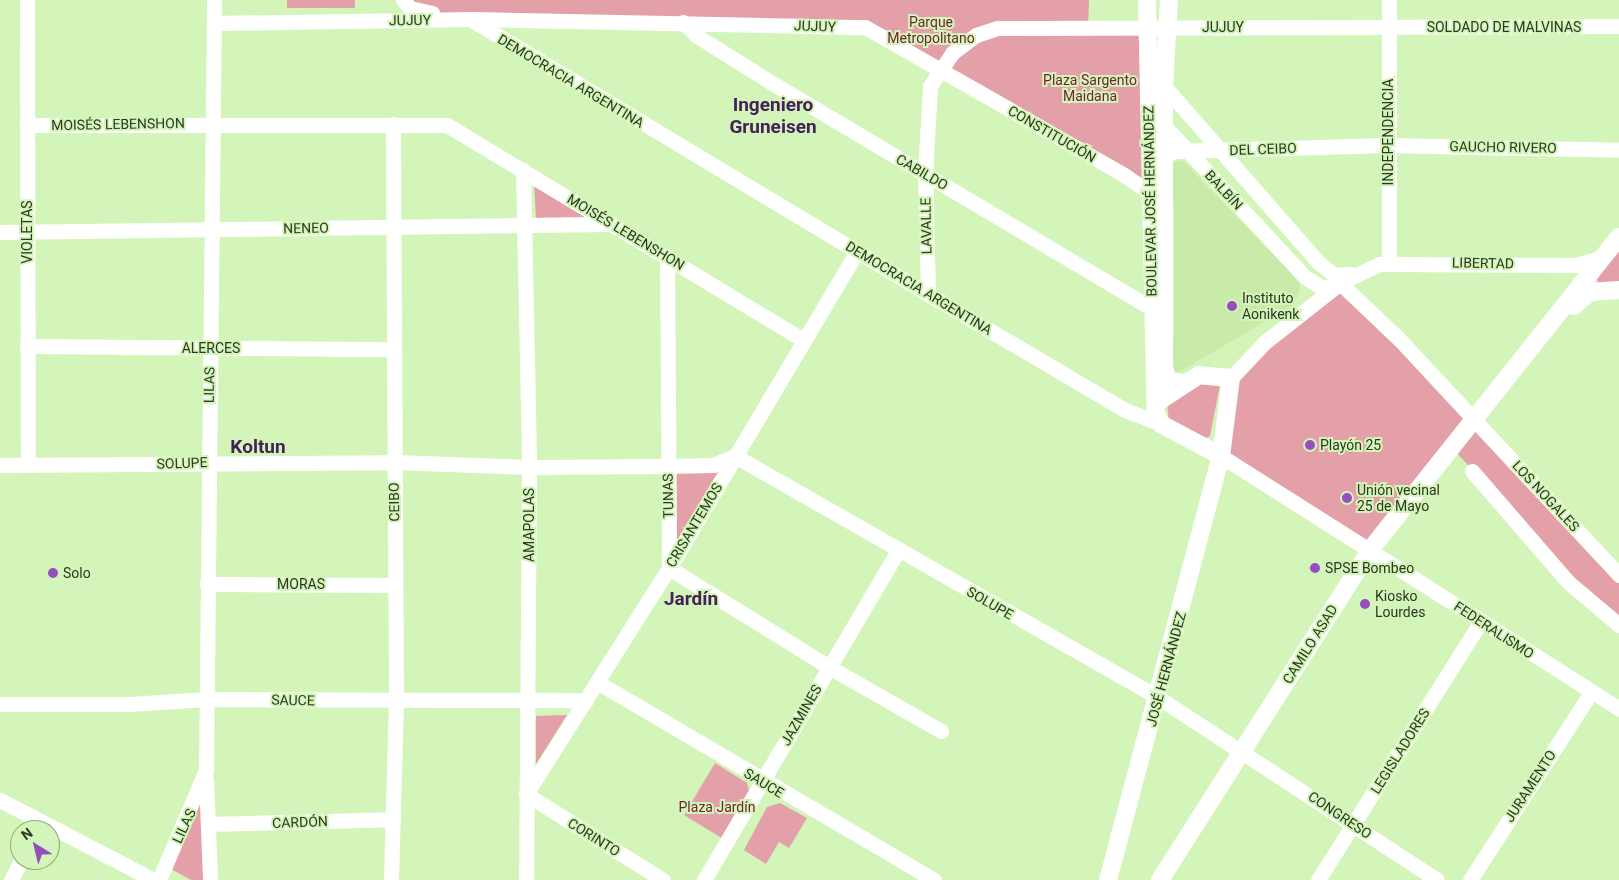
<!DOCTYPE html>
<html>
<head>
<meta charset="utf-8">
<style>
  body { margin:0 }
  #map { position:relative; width:1619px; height:880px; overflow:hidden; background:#d4f5b9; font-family:Roboto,sans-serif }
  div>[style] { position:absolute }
  .built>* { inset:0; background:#c8eba9 }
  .green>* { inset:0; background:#e4a0a8; transform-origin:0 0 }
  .minor>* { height:15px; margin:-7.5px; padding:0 7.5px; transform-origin:7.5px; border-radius:7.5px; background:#fff }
  .tertiary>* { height:18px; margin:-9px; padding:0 9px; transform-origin:9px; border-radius:9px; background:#fff }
  .dots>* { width:14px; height:14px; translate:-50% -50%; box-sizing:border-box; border:2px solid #d4f5b9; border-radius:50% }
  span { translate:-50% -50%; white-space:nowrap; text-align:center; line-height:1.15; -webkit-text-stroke:4px #d4f5b9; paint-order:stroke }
  .street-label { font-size:14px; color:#2c3821 }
  .park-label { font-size:14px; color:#732234 }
  .poi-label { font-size:14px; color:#2c3821 }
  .left { translate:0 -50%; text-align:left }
  .district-label { font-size:19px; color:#442158; font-weight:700 }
  .north { position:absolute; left:10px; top:820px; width:50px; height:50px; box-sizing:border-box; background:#d4f5b9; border:1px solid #91a97c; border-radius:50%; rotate:324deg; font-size:14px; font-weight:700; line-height:20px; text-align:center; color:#2c3821 }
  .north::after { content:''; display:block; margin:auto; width:18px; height:22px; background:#954dbf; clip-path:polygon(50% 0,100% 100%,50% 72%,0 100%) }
</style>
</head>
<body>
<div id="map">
  <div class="built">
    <i style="clip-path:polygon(1182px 160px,1300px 282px,1300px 289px,1292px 306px,1177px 373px,1170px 369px,1170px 337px,1174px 337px,1174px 204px,1169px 204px,1169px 179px,1173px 163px)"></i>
  </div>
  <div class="green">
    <i style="left:287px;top:0;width:68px;height:8px"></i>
    <i style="clip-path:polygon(403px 0,1089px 0,1088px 29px,1147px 29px,1150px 194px,865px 27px,472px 19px,418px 11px)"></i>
    <i style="clip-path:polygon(534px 183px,591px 217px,536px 218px)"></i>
    <i style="clip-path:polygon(1619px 245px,1619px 285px,1600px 285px,1595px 277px)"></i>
    <i style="clip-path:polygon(1340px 283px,1619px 575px,1619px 625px,1451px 447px,1370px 550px,1221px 456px,1231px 378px)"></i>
    <i style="clip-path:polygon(1197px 383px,1220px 385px,1210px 436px,1200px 441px,1169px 422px,1167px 402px)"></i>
    <i style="clip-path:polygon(722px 467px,674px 545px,671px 473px,707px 473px)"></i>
    <i style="clip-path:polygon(567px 715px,536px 764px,536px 716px)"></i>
    <i style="clip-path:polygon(715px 763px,747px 783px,750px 795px,725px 840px,684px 815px)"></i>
    <i style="clip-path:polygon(201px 800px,204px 880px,191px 880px,171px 869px)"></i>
    <i style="clip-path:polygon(780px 803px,807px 818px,789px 848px,779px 842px,766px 864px,744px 850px,767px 807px)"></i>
  </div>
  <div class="minor">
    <i style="left:27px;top:0;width:464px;rotate:89.9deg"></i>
    <i style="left:403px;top:0;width:11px;rotate:49deg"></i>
    <i style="left:410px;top:8px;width:23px;rotate:13deg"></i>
    <i style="left:1389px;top:0;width:264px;rotate:90deg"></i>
    <i style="left:472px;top:20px;width:532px;rotate:31deg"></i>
    <i style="left:928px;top:294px;width:229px;rotate:30.5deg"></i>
    <i style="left:1125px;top:410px;width:39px;rotate:21deg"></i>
    <i style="left:683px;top:22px;width:20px;rotate:45deg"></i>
    <i style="left:697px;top:36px;width:89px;rotate:32.1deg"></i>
    <i style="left:772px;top:83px;width:452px;rotate:30.7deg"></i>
    <i style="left:214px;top:23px;width:258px;rotate:-0.9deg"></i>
    <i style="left:472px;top:19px;width:393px;rotate:1.2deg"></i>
    <i style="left:865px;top:27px;width:298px;rotate:29.7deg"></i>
    <i style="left:1124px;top:175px;width:42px;rotate:34.4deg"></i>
    <i style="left:1164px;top:86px;width:234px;rotate:48.8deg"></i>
    <i style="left:1318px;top:262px;width:21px;rotate:39deg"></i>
    <i style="left:1334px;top:275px;width:18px;rotate:-3deg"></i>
    <i style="left:1160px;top:121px;width:213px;rotate:47.1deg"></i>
    <i style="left:1305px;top:277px;width:19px;rotate:32deg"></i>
    <i style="left:1321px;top:287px;width:14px"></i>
    <i style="left:27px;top:125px;width:420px"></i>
    <i style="left:447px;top:125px;width:417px;rotate:31.1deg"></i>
    <i style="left:1155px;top:157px;width:22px;rotate:-16deg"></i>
    <i style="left:1176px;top:151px;width:211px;rotate:-1.6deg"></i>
    <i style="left:1387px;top:145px;width:232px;rotate:1.2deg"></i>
    <i style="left:523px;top:170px;width:297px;rotate:88.8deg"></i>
    <i style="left:529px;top:467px;width:413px;rotate:90.4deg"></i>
    <i style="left:0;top:232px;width:611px;rotate:-0.75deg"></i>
    <i style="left:667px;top:256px;width:312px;rotate:89.6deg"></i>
    <i style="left:669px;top:568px;width:188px;rotate:31.7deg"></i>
    <i style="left:829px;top:667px;width:129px;rotate:29.7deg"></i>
    <i style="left:1340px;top:283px;width:81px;rotate:43.5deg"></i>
    <i style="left:1399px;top:339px;width:323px;rotate:47deg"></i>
    <i style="left:928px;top:294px;width:120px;rotate:-91.4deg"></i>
    <i style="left:925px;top:174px;width:88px;rotate:-86.7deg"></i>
    <i style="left:930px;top:86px;width:40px;rotate:-56deg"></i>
    <i style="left:952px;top:53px;width:30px;rotate:-37deg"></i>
    <i style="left:976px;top:35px;width:22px;rotate:-18deg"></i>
    <i style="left:997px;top:28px;width:622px;rotate:-0.18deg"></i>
    <i style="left:27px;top:346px;width:367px;rotate:0.5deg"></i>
    <i style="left:1231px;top:378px;width:50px;rotate:-46.6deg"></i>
    <i style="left:1265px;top:342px;width:95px;rotate:-38.2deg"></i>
    <i style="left:1340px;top:283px;width:43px;rotate:-26deg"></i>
    <i style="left:1379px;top:264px;width:197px;rotate:0.3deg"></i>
    <i style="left:1576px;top:265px;width:25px;rotate:-16deg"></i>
    <i style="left:735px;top:456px;width:488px;rotate:29.7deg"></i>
    <i style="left:1159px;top:698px;width:332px;rotate:33.2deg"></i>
    <i style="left:1221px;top:456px;width:472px;rotate:32.4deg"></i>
    <i style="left:0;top:465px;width:394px;rotate:-0.4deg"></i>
    <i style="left:394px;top:462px;width:135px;rotate:2.1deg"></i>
    <i style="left:529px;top:467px;width:138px;rotate:-0.4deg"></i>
    <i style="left:667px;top:466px;width:46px;rotate:-1.2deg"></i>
    <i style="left:713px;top:465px;width:24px;rotate:-22deg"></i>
    <i style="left:1472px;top:471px;width:147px;rotate:49.1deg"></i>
    <i style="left:1568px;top:582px;width:67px;rotate:40.1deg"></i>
    <i style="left:207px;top:584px;width:188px;rotate:0.3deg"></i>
    <i style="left:597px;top:682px;width:391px;rotate:30.4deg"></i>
    <i style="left:0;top:704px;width:129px"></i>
    <i style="left:129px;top:704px;width:78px;rotate:-3.7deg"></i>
    <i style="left:207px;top:699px;width:379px;rotate:0.2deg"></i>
    <i style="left:206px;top:779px;width:101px;rotate:87.7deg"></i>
    <i style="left:0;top:800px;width:174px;rotate:27.5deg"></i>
    <i style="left:208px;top:824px;width:185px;rotate:-1.5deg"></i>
    <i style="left:11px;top:880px;width:22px;rotate:-63deg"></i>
    <i style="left:159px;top:880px;width:120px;rotate:-66.9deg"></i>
    <i style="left:206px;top:770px;width:770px;rotate:-89.4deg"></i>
    <i style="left:391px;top:880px;width:178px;rotate:-88.4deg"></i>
    <i style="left:396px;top:702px;width:578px;rotate:-90.3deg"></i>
    <i style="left:663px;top:880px;width:162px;rotate:-147.9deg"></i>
    <i style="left:526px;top:794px;width:267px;rotate:-57.7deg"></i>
    <i style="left:669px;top:568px;width:368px;rotate:-59.3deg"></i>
    <i style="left:704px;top:880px;width:383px;rotate:-59.5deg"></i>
    <i style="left:1318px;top:880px;width:306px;rotate:-57.8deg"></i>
    <i style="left:1470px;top:880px;width:224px;rotate:-57.2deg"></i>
  </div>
  <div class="tertiary">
    <i style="left:1147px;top:0;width:414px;rotate:88.8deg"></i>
    <i style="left:1156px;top:414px;width:11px;rotate:63deg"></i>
    <i style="left:1161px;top:424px;width:68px;rotate:28.1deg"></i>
    <i style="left:1169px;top:0;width:86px;rotate:93.3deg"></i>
    <i style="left:1164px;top:86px;width:280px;rotate:90deg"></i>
    <i style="left:1164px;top:366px;width:14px;rotate:78deg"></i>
    <i style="left:1167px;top:380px;width:15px;rotate:11deg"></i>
    <i style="left:1574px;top:306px;width:21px;rotate:-41deg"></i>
    <i style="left:1590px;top:292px;width:29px;rotate:-4deg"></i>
    <i style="left:1108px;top:880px;width:439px;rotate:-75.1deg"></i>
    <i style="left:1221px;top:456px;width:79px;rotate:-82.7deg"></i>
    <i style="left:1231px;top:378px;width:32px;rotate:-175deg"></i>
    <i style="left:1199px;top:375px;width:51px;rotate:146.9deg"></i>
    <i style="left:1160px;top:880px;width:391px;rotate:-57.5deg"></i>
    <i style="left:1370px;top:550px;width:400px;rotate:-51.5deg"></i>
  </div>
  <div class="dots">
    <i style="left:1232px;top:306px;background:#954dbf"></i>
    <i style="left:1310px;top:445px;background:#954dbf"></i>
    <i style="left:1347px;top:498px;background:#954dbf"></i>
    <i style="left:1315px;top:568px;background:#954dbf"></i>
    <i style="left:53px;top:573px;background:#954dbf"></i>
    <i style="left:1365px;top:604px;background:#954dbf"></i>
  </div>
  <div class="street-label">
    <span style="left:410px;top:20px;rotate:-1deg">JUJUY</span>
    <span style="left:815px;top:26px;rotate:2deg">JUJUY</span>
    <span style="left:1223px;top:27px">JUJUY</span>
    <span style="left:1504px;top:27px">SOLDADO DE MALVINAS</span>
    <span style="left:571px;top:81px;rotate:31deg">DEMOCRACIA ARGENTINA</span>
    <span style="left:118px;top:124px;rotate:-1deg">MOISÉS LEBENSHON</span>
    <span style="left:1388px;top:132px;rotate:-90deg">INDEPENDENCIA</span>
    <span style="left:1052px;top:134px;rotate:30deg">CONSTITUCIÓN</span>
    <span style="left:1503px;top:147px;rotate:1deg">GAUCHO RIVERO</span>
    <span style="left:1263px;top:149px;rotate:-2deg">DEL CEIBO</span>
    <span style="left:922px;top:172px;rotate:30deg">CABILDO</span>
    <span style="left:1224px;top:190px;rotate:47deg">BALBÍN</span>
    <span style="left:1150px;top:201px;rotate:-91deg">BOULEVAR JOSÉ HERNÁNDEZ</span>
    <span style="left:926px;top:226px;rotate:-91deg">LAVALLE</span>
    <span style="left:306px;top:228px;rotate:-1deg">NENEO</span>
    <span style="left:27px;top:232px;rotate:-90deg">VIOLETAS</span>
    <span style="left:626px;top:232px;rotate:31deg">MOISÉS LEBENSHON</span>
    <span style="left:1483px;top:263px;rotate:1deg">LIBERTAD</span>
    <span style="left:919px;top:288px;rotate:31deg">DEMOCRACIA ARGENTINA</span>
    <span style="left:211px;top:348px">ALERCES</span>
    <span style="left:209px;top:385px;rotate:-89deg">LILAS</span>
    <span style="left:182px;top:463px;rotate:-2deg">SOLUPE</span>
    <span style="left:668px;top:496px;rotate:-91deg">TUNAS</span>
    <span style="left:1546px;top:496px;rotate:47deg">LOS NOGALES</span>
    <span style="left:394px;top:502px;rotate:-91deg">CEIBO</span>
    <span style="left:529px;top:525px;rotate:-90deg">AMAPOLAS</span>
    <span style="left:694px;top:525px;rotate:-59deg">CRISANTEMOS</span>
    <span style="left:301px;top:584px">MORAS</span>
    <span style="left:990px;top:603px;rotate:30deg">SOLUPE</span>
    <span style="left:1494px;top:630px;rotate:33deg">FEDERALISMO</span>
    <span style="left:1310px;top:644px;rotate:-58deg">CAMILO ASAD</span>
    <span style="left:1166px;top:669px;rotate:-75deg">JOSÉ HERNÁNDEZ</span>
    <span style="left:293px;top:700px;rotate:1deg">SAUCE</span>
    <span style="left:801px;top:715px;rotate:-60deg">JAZMINES</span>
    <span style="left:1400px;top:751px;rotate:-58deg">LEGISLADORES</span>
    <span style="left:764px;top:783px;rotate:31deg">SAUCE</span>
    <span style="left:1530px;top:786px;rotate:-57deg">JURAMENTO</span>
    <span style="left:1340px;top:815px;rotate:34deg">CONGRESO</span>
    <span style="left:300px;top:822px;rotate:-2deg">CARDÓN</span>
    <span style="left:184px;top:826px;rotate:-65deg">LILAS</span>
    <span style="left:594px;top:837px;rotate:32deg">CORINTO</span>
  </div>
  <div class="park-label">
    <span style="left:931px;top:30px">Parque<br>Metropolitano</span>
    <span style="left:1090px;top:88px">Plaza Sargento<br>Maidana</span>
    <span style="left:717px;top:807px">Plaza Jardín</span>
  </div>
  <div class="poi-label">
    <span class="left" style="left:1242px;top:306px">Instituto<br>Aonikenk</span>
    <span class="left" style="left:1320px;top:445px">Playón 25</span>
    <span class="left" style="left:1357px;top:498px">Unión vecinal<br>25 de Mayo</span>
    <span class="left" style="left:1325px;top:568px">SPSE Bombeo</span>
    <span class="left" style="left:63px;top:573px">Solo</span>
    <span class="left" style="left:1375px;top:604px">Kiosko<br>Lourdes</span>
  </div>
  <div class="district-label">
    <span style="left:773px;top:116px">Ingeniero<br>Gruneisen</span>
    <span style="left:258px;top:447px">Koltun</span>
    <span style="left:691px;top:599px">Jardín</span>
  </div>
  <div class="north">N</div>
</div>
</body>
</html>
